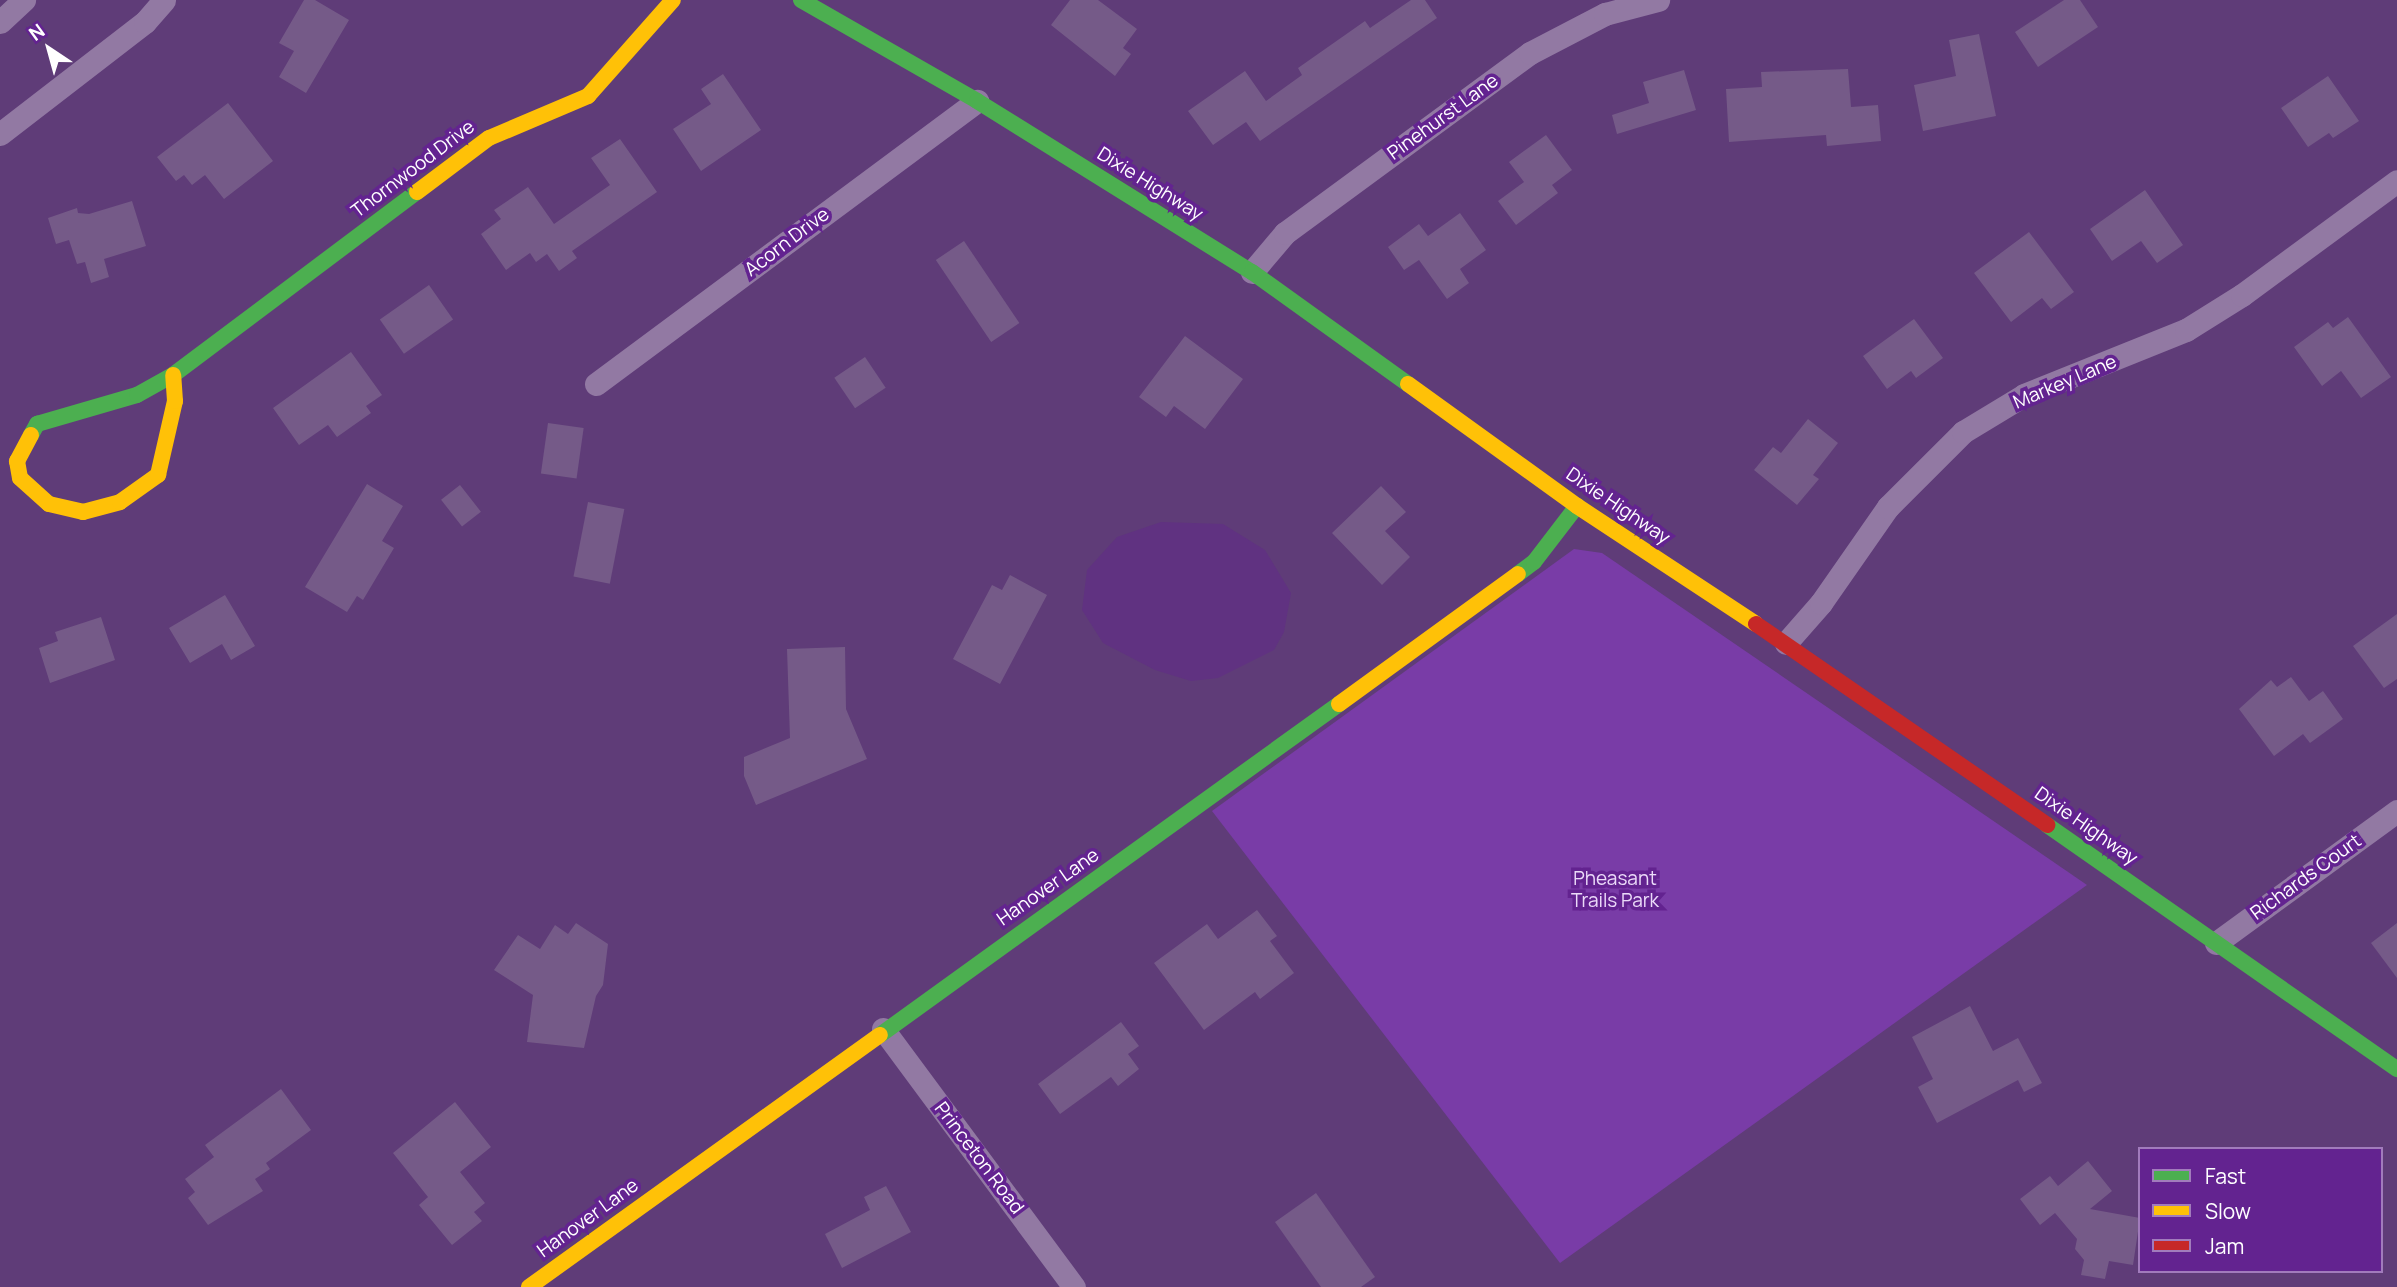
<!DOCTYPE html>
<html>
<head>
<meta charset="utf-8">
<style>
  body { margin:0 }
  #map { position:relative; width:2397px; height:1287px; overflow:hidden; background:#5f3c78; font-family:Manrope,sans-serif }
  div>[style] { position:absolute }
  .green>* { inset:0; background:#793ca7 }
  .water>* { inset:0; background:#603281 }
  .building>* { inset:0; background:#755a88; transform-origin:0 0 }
  .street>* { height:23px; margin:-11.5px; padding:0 11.5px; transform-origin:11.5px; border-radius:11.5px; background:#9279a3 }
  .fast>* { height:16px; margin:-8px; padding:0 8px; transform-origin:8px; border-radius:8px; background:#4caf50 }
  .slow>* { height:16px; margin:-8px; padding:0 8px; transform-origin:8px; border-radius:8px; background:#ffc107 }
  .jam>* { height:16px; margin:-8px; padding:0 8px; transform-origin:8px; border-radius:8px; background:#c62828 }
  span { translate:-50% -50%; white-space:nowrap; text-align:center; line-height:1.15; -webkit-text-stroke:7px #632390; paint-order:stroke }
  .street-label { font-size:19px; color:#fff }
  .park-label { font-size:19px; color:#ebdaf9 }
  .legend { position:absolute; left:2138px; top:1147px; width:245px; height:126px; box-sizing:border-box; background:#632390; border:2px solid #a17bbc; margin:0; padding:9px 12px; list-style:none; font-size:21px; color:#fff }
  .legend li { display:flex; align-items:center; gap:14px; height:35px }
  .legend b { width:35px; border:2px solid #a17bbc }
  .north { position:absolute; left:14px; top:14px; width:70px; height:70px; -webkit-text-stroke:5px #632390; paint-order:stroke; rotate:324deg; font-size:19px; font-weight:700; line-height:28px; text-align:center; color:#fff }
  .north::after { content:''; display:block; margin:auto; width:24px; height:32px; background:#fff; clip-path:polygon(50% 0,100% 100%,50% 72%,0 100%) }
</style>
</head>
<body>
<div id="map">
  <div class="green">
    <i style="clip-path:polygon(1574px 549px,1602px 553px,2087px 885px,1560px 1263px,1212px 811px)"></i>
  </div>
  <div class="water">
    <i style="clip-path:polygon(1161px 522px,1223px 524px,1265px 550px,1291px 593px,1284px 632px,1274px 650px,1218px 678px,1191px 681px,1155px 670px,1103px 643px,1082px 610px,1087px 570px,1117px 537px)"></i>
  </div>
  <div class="building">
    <i style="clip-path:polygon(304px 0,315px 0,349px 20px,306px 93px,279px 77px,294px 51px,279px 43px)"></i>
    <i style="clip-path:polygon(1070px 0,1098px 0,1137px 29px,1123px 48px,1131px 54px,1115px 76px,1051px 25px)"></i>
    <i style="clip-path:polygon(1411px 0,1425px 0,1437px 18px,1260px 141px,1246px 122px,1213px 145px,1188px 111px,1245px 71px,1266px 101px,1302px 75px,1298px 68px,1365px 21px,1370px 28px)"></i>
    <i style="clip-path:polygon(2064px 0,2080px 0,2098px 27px,2038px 67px,2015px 32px)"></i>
    <i style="clip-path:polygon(1979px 34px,1996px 116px,1923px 131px,1914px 85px,1956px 76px,1949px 40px)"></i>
    <i style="clip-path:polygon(1848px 69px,1851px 107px,1878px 105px,1881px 141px,1827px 146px,1826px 135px,1729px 142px,1726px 89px,1762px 87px,1761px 72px)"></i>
    <i style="clip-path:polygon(1684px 70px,1696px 110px,1617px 134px,1612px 115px,1649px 103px,1643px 82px)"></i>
    <i style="clip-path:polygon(723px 74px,761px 130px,701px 171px,673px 129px,711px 104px,701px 89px)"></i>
    <i style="clip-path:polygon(2328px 76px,2359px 121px,2333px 138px,2329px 133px,2308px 147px,2281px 108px)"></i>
    <i style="clip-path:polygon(228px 103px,273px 161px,224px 199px,205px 175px,192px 185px,184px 175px,176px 181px,157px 157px)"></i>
    <i style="clip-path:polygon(1546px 135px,1572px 170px,1552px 185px,1558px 193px,1516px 225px,1498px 201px,1524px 182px,1509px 162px)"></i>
    <i style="clip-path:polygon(620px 139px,657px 192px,572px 251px,577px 258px,559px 271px,547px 254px,536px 262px,530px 253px,506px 270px,481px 234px,501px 219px,494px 210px,528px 187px,554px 224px,610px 185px,591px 158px)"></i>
    <i style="clip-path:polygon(2145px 190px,2183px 245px,2157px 263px,2141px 241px,2112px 261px,2090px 229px)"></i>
    <i style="clip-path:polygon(132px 201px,146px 246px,104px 259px,109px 277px,91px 283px,85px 262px,77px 264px,69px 240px,56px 244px,48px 218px,77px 208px,78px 213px,89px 214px)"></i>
    <i style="clip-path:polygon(1460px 213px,1486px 250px,1460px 269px,1469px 283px,1447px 299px,1419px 260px,1404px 270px,1388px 247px,1419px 224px,1428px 236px)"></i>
    <i style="clip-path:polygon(2029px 232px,2074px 292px,2051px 309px,2042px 298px,2011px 322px,1974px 273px)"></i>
    <i style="left:964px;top:241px;width:99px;height:34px;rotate:56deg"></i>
    <i style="left:429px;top:285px;width:42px;height:60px;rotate:55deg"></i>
    <i style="clip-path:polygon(2348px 317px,2391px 377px,2361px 398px,2341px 371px,2322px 386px,2294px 347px,2328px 322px,2333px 328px)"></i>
    <i style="clip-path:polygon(1914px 319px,1943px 358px,1916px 378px,1911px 371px,1887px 389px,1863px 356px)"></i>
    <i style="clip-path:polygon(1185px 336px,1243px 379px,1205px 429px,1174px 406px,1166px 417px,1139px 397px)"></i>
    <i style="clip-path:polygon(351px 352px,382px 395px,366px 406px,371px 413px,337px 437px,328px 425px,299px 445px,273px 408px)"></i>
    <i style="left:865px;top:357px;width:37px;height:37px;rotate:56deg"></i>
    <i style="clip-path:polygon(1808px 419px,1838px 443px,1813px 475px,1819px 479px,1797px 505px,1754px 470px,1773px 447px,1781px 453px)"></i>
    <i style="left:548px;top:423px;width:36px;height:51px;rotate:8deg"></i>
    <i style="clip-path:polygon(367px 484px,403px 506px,382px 541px,394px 548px,363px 600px,357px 596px,347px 612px,305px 587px)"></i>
    <i style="left:460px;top:485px;width:34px;height:24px;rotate:52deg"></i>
    <i style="clip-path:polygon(1381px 486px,1406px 512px,1385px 531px,1410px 557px,1382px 585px,1332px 533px)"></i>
    <i style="left:588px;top:502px;width:37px;height:76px;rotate:11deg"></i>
    <i style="clip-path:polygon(1010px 575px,1047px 595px,1000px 684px,953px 659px,992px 585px,1002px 590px)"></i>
    <i style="clip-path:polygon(225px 595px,255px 646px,231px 660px,222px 644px,190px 663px,169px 628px)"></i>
    <i style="clip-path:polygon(2397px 614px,2397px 679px,2384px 688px,2353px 646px)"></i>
    <i style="clip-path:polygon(101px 617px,115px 660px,50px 683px,39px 648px,58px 641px,55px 632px)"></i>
    <i style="clip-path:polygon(845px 647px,846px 709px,867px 759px,756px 805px,744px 776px,744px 757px,790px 738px,787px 649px)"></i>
    <i style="clip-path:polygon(2291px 677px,2309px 701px,2323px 691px,2343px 719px,2310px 743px,2303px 734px,2274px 756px,2239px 709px,2271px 680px,2277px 687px)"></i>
    <i style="clip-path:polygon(1257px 910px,1277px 936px,1270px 941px,1294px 973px,1260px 999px,1255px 992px,1204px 1030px,1154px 963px,1207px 924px,1218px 939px)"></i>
    <i style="clip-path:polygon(576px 923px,608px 944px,603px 985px,596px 996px,584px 1048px,527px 1042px,533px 995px,494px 970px,518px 935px,540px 949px,555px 925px,568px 934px)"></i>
    <i style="clip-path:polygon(2397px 923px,2397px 978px,2371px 943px)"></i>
    <i style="clip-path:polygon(1970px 1006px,1993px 1051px,2018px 1038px,2042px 1083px,2024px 1092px,2018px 1080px,1937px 1123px,1918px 1087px,1933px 1079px,1912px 1037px)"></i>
    <i style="clip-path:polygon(1121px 1022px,1139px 1046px,1128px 1054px,1139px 1069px,1118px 1086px,1111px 1077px,1060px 1114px,1038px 1084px)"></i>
    <i style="clip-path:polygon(281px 1089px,311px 1130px,266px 1163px,270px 1169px,255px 1179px,263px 1191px,208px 1225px,188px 1198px,195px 1192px,185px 1179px,214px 1157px,205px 1145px)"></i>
    <i style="clip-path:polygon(455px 1102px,491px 1147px,460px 1172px,485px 1203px,474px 1212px,482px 1221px,452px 1245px,419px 1205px,428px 1197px,393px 1153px)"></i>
    <i style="clip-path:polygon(2088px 1161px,2112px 1191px,2090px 1209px,2140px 1218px,2133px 1265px,2109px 1261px,2105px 1279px,2081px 1275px,2084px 1260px,2075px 1249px,2077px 1239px,2055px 1213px,2040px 1225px,2020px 1199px,2050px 1176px,2058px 1186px)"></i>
    <i style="clip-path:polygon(886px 1186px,911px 1232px,842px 1268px,825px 1234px,870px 1210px,864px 1197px)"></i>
    <i style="clip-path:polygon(1316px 1193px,1375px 1277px,1361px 1287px,1321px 1287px,1275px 1222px)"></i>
  </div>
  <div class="street">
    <i style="left:0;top:22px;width:33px;rotate:-43deg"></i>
    <i style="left:0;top:134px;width:183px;rotate:-37.7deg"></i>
    <i style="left:145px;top:22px;width:29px;rotate:-49deg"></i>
    <i style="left:1252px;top:272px;width:51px;rotate:-49.8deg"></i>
    <i style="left:1285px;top:233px;width:304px;rotate:-36.3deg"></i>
    <i style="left:1530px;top:53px;width:85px;rotate:-27.5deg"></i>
    <i style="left:1605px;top:14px;width:55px;rotate:-14.8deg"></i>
    <i style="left:596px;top:384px;width:475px;rotate:-36.6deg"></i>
    <i style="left:1786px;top:643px;width:53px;rotate:-48.8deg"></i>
    <i style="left:1821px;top:603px;width:117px;rotate:-55.1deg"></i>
    <i style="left:1888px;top:507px;width:106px;rotate:-45deg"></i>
    <i style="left:1963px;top:432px;width:71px;rotate:-31.2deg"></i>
    <i style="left:2024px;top:395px;width:175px;rotate:-21.9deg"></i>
    <i style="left:2186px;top:330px;width:66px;rotate:-32deg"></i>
    <i style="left:2242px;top:295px;width:192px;rotate:-36.3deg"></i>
    <i style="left:2216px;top:943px;width:224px;rotate:-36.1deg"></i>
    <i style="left:883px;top:1029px;width:321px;rotate:53.5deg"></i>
  </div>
  <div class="fast">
    <i style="left:801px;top:0;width:203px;rotate:29.8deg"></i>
    <i style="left:977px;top:101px;width:324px;rotate:31.9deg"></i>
    <i style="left:1252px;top:272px;width:192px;rotate:35.7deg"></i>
    <i style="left:31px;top:435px;width:13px;rotate:-61deg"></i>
    <i style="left:37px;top:424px;width:104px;rotate:-16.2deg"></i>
    <i style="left:137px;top:395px;width:41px;rotate:-29.1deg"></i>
    <i style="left:173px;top:375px;width:305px;rotate:-36.9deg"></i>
    <i style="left:1518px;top:574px;width:20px;rotate:-37deg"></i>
    <i style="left:1534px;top:562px;width:71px;rotate:-52.5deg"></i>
    <i style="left:2047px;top:825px;width:427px;rotate:34.9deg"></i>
    <i style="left:880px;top:1035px;width:566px;rotate:-35.8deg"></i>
  </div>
  <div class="slow">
    <i style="left:417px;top:192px;width:90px;rotate:-36.9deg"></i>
    <i style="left:489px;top:138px;width:108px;rotate:-23deg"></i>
    <i style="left:588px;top:96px;width:128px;rotate:-48.5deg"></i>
    <i style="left:1408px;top:384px;width:208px;rotate:35.8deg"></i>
    <i style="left:1577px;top:506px;width:214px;rotate:33.4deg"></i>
    <i style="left:31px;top:435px;width:30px;rotate:118deg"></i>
    <i style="left:17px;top:461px;width:17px;rotate:80deg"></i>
    <i style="left:20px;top:478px;width:39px;rotate:42deg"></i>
    <i style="left:49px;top:504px;width:35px;rotate:13deg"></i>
    <i style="left:83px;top:512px;width:38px;rotate:-15deg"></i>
    <i style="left:120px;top:502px;width:47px;rotate:-35.4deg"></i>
    <i style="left:158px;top:475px;width:76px;rotate:-77.1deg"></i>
    <i style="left:175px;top:401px;width:26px;rotate:-94deg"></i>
    <i style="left:1339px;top:704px;width:221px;rotate:-36deg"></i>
    <i style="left:529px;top:1287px;width:432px;rotate:-35.7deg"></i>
  </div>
  <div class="jam">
    <i style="left:1756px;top:624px;width:354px;rotate:34.6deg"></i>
  </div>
  <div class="street-label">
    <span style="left:1443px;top:117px;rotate:-36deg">Pinehurst Lane</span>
    <span style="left:413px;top:169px;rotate:-37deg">Thornwood Drive</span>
    <span style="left:1150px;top:184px;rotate:32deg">Dixie Highway</span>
    <span style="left:787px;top:242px;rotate:-37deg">Acorn Drive</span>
    <span style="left:2065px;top:382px;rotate:-23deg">Markey Lane</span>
    <span style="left:1618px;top:506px;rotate:34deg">Dixie Highway</span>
    <span style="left:2086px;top:826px;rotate:35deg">Dixie Highway</span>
    <span style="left:2306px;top:877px;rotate:-36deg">Richards Court</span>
    <span style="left:1048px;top:887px;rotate:-35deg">Hanover Lane</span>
    <span style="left:979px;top:1158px;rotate:53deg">Princeton Road</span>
    <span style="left:588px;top:1218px;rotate:-36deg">Hanover Lane</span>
  </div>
  <div class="park-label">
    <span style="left:1615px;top:890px">Pheasant<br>Trails Park</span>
  </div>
  <ul class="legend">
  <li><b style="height:9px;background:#4caf50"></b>Fast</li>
  <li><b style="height:9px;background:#ffc107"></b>Slow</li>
  <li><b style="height:9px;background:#c62828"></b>Jam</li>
  </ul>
  <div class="north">N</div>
</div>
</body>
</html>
